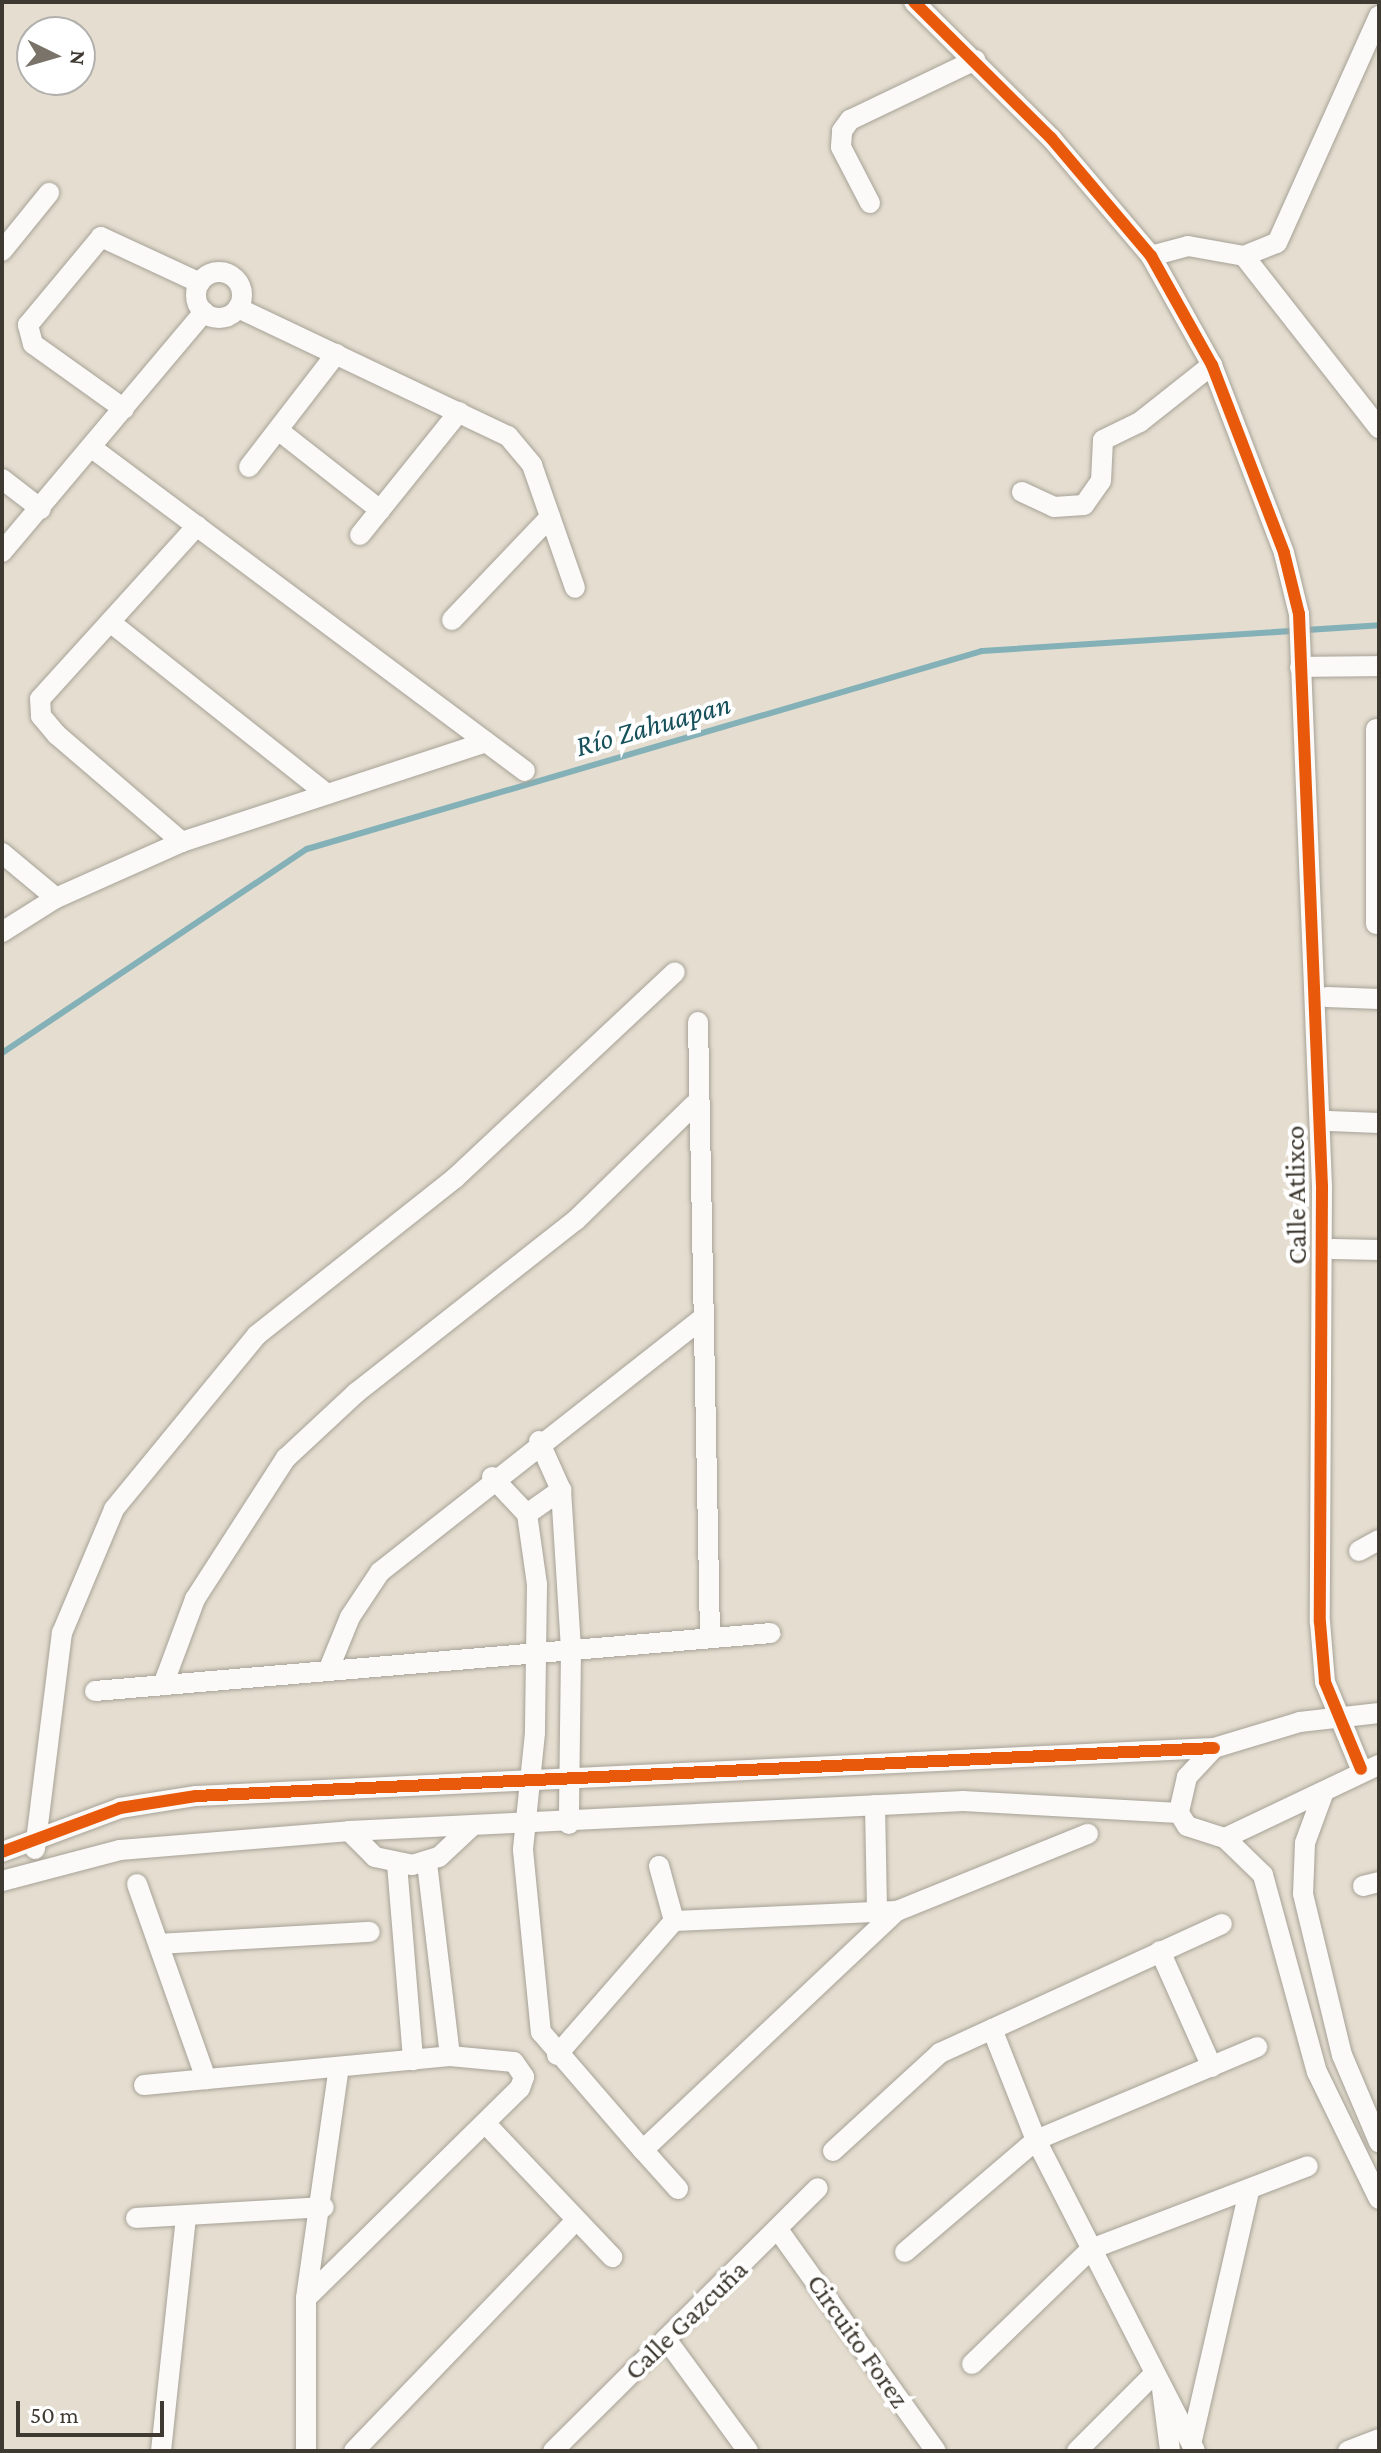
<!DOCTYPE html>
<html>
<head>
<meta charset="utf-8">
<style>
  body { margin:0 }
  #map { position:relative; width:1381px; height:2453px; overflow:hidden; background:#e5ded0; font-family:"Crimson Pro",serif }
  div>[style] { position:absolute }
  .stream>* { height:6px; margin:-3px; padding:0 3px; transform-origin:3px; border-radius:3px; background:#84b0b7 }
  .roads { filter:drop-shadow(0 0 2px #a7a297) drop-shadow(0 0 2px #a7a297) }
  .minor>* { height:20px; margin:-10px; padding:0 10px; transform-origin:10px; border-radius:10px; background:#fbfaf8 }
  .minor>.ring { margin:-10px; padding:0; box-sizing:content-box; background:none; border:20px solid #fbfaf8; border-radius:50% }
  .cycleway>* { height:12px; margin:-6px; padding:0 6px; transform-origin:6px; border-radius:6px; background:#e8590c }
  span { translate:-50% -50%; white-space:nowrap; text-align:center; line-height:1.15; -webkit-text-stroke:8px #fff; paint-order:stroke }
  .street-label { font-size:28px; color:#3f3a31 }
  .water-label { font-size:30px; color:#16505b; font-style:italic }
  .frame { position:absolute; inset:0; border:4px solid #3f3a31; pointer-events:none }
  .north { position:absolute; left:16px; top:16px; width:80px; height:80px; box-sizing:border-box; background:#fff; border:2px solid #b2b0ad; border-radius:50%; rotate:95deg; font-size:22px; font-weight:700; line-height:32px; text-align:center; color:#3f3a31 }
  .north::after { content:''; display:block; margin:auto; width:28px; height:36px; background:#797369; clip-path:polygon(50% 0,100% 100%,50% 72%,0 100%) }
  .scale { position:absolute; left:16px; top:2401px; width:148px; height:36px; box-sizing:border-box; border:4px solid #3f3a31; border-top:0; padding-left:10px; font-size:24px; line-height:28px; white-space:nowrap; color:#3f3a31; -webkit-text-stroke:6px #fff; paint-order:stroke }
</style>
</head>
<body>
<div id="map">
  <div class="stream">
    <i style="left:2px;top:1053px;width:367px;rotate:-33.8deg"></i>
    <i style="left:307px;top:849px;width:703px;rotate:-16.35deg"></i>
    <i style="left:982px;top:651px;width:398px;rotate:-3.7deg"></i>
  </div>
  <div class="roads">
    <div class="minor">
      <i style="left:914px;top:2px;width:193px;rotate:44.8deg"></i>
      <i style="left:1051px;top:138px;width:155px;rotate:49.7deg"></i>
      <i style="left:1151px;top:256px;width:125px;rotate:60.8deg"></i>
      <i style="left:1212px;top:365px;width:201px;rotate:69deg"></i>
      <i style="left:1284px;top:553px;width:63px;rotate:76.2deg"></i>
      <i style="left:1299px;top:614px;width:572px;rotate:87.7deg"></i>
      <i style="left:1322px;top:1186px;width:436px;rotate:90.3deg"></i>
      <i style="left:1320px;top:1622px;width:60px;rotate:85.2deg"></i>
      <i style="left:1325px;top:1682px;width:94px;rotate:67.5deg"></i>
      <i style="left:870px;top:203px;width:63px;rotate:-117.4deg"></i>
      <i style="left:841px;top:147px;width:16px;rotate:-86deg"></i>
      <i style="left:842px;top:131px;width:14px;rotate:-54deg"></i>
      <i style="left:850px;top:120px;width:139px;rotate:-25.6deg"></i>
      <i style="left:2px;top:251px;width:75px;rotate:-51deg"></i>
      <i style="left:1151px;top:256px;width:38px;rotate:-15deg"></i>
      <i style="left:1188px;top:246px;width:57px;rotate:10.1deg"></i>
      <i style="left:1244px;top:256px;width:35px;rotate:-22deg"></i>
      <i style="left:1277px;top:243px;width:249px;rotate:-65.8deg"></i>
      <i style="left:1244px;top:256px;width:219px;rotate:51.9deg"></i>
      <i class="ring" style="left:196px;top:272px;width:26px;height:26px"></i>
      <i style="left:238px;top:308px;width:299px;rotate:25.4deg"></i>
      <i style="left:508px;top:436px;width:38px;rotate:50deg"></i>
      <i style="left:532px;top:465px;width:130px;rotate:70.7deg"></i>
      <i style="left:124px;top:409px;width:112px;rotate:-144.5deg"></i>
      <i style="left:33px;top:344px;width:20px;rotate:-105deg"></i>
      <i style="left:28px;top:325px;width:114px;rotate:-50.3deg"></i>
      <i style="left:101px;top:237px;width:109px;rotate:24.9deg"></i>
      <i style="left:278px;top:430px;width:130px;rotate:38.1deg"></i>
      <i style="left:92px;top:448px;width:540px;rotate:36.72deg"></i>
      <i style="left:249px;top:467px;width:143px;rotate:-52.4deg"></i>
      <i style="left:2px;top:479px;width:49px;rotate:37.6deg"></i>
      <i style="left:1022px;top:492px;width:35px;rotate:25deg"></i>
      <i style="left:1054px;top:507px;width:30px;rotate:-4deg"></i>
      <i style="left:1084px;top:505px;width:29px;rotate:-55deg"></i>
      <i style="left:1101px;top:481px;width:41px;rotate:-87.2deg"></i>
      <i style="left:1103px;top:440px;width:41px;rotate:-25.9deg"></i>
      <i style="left:1140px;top:422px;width:92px;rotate:-38.4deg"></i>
      <i style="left:360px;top:535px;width:158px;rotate:-51.2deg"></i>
      <i style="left:2px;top:552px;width:314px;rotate:-49.9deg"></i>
      <i style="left:452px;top:620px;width:142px;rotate:-46.4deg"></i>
      <i style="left:110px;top:622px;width:277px;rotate:38.4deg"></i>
      <i style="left:1300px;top:667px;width:79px;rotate:-0.7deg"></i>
      <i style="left:182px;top:842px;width:165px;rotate:-139.4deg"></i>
      <i style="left:57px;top:735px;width:25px;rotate:-130deg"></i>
      <i style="left:41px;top:716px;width:17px;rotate:-93deg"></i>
      <i style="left:40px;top:699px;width:234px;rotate:-47.8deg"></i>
      <i style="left:2px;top:853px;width:70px;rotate:39.8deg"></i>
      <i style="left:1376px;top:924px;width:195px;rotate:-90deg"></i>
      <i style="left:2px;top:932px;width:64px;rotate:-32.2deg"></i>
      <i style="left:56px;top:898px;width:138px;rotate:-24deg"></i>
      <i style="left:182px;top:842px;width:320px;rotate:-18.2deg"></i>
      <i style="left:1327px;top:997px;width:52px;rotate:2.2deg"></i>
      <i style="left:698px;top:1022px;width:616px;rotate:88.88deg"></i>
      <i style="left:1329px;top:1121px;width:50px;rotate:2.3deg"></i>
      <i style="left:1333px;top:1249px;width:46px;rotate:1.2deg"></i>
      <i style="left:539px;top:1441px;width:54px;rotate:65.8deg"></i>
      <i style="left:561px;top:1490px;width:159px;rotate:86.4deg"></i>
      <i style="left:571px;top:1649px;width:175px;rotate:90.7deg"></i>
      <i style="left:492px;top:1477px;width:51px;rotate:46.6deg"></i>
      <i style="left:527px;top:1514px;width:71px;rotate:81.9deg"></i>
      <i style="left:537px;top:1584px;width:149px;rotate:90.8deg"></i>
      <i style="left:535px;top:1733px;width:118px;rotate:95.9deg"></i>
      <i style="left:523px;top:1850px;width:183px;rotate:84.4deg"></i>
      <i style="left:541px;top:2032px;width:156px;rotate:49.2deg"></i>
      <i style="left:527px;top:1514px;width:42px;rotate:-35.2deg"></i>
      <i style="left:1359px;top:1551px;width:23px;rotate:-29deg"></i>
      <i style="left:328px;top:1671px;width:58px;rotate:-67.8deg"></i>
      <i style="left:350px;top:1617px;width:54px;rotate:-56.3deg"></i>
      <i style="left:380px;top:1572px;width:409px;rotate:-38.2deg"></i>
      <i style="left:163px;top:1685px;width:92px;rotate:-69.6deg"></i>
      <i style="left:195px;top:1599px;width:168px;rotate:-57.2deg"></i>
      <i style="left:286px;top:1458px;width:96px;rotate:-42.9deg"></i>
      <i style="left:356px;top:1393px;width:280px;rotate:-38.2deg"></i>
      <i style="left:576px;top:1220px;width:165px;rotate:-44.3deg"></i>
      <i style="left:95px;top:1691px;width:678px;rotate:-4.9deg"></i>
      <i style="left:1379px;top:1713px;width:80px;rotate:173.5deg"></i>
      <i style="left:1300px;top:1722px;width:90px;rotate:163.2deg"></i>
      <i style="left:1214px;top:1748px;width:40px;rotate:133deg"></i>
      <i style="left:1187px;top:1777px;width:37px;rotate:103deg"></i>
      <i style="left:1179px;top:1813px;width:15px;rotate:58deg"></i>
      <i style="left:1187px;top:1826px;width:40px;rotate:18deg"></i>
      <i style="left:1225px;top:1838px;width:170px;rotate:-25.4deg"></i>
      <i style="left:1323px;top:1794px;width:52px;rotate:110.2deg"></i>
      <i style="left:1305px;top:1843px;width:51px;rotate:92.2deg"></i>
      <i style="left:1303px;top:1894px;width:166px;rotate:76.4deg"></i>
      <i style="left:1342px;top:2055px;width:95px;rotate:67deg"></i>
      <i style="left:875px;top:1805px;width:107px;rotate:88.9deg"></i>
      <i style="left:349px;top:1831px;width:37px;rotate:45deg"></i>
      <i style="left:375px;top:1857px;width:38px;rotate:12deg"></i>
      <i style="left:412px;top:1865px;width:28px;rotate:-17deg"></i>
      <i style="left:439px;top:1857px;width:44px;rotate:-43.2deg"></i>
      <i style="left:1225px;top:1838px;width:53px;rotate:44.2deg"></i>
      <i style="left:1263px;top:1875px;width:204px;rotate:74.7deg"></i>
      <i style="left:1317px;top:2072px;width:141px;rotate:64deg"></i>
      <i style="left:35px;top:1849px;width:218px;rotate:-82.9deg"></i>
      <i style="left:62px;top:1633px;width:134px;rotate:-67.2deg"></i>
      <i style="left:114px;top:1509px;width:225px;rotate:-50.6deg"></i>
      <i style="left:257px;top:1335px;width:253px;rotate:-38.4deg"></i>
      <i style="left:455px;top:1178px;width:301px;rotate:-43.1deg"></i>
      <i style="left:2px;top:1852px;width:126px;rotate:-20.4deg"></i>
      <i style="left:120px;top:1808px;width:77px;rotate:-9deg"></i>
      <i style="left:196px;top:1796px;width:1019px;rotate:-2.7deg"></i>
      <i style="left:427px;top:1863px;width:194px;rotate:83.2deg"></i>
      <i style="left:397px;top:1864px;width:197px;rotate:85.3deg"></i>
      <i style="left:659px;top:1866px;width:57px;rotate:74.7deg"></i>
      <i style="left:2px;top:1881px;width:122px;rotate:-14.7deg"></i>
      <i style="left:120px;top:1850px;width:230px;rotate:-4.7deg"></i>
      <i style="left:349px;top:1831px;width:615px;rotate:-2.8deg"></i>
      <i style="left:963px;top:1801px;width:216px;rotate:3.2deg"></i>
      <i style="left:137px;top:1884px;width:207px;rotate:70.5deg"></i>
      <i style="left:1363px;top:1886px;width:16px;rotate:-14deg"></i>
      <i style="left:159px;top:1944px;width:211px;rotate:-3.3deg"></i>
      <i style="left:1160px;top:1951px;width:127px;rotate:65.9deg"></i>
      <i style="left:992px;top:2029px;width:119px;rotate:68.4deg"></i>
      <i style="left:1036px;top:2140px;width:349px;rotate:62.9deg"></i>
      <i style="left:557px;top:2055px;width:178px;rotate:-48.9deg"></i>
      <i style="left:674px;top:1921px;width:223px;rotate:-2.6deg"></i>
      <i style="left:897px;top:1911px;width:206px;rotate:-22deg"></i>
      <i style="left:144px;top:2085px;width:307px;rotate:-5.4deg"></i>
      <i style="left:450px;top:2056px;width:64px;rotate:5.4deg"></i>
      <i style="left:514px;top:2062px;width:18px;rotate:56deg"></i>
      <i style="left:524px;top:2077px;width:12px;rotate:110deg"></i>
      <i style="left:520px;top:2088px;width:300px;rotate:135.5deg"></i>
      <i style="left:485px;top:2123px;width:185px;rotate:46.5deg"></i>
      <i style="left:833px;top:2151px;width:145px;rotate:-42.5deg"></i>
      <i style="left:940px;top:2053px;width:310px;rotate:-24.6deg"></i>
      <i style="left:678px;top:2189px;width:52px;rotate:-131.9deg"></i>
      <i style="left:643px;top:2150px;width:349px;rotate:-43.3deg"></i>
      <i style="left:136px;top:2218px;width:188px;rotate:-3.3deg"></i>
      <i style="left:779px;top:2231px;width:270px;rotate:54.5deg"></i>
      <i style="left:905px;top:2252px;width:172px;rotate:-40.5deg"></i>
      <i style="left:1036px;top:2140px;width:240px;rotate:-22.8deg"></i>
      <i style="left:666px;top:2339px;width:139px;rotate:53.8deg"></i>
      <i style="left:972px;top:2364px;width:165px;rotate:-44deg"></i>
      <i style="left:1091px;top:2249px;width:232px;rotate:-20.9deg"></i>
      <i style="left:1162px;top:2389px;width:63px;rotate:82.6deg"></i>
      <i style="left:1192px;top:2440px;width:255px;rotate:-77.1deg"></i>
      <i style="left:161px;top:2451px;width:235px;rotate:-83.9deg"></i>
      <i style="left:306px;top:2451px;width:153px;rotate:-90deg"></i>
      <i style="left:306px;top:2298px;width:233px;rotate:-81.9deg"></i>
      <i style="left:354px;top:2451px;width:318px;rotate:-46.1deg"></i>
      <i style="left:553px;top:2451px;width:373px;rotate:-44.8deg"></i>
      <i style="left:1077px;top:2451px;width:107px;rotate:-45deg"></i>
      <i style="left:1348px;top:2451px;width:33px;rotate:-21deg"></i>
    </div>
  </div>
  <div class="cycleway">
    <i style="left:914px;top:2px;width:193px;rotate:44.8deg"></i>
    <i style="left:1051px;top:138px;width:155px;rotate:49.7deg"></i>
    <i style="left:1151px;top:256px;width:125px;rotate:60.8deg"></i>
    <i style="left:1212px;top:365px;width:201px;rotate:69deg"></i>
    <i style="left:1284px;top:553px;width:63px;rotate:76.2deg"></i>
    <i style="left:1299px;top:614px;width:572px;rotate:87.7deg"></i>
    <i style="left:1322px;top:1186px;width:436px;rotate:90.3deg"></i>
    <i style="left:1320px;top:1622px;width:60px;rotate:85.2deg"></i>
    <i style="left:1325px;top:1682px;width:94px;rotate:67.5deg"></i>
    <i style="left:2px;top:1852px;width:126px;rotate:-20.4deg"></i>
    <i style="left:120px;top:1808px;width:77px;rotate:-9deg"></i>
    <i style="left:196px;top:1796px;width:1019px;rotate:-2.7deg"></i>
  </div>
  <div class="street-label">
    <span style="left:1296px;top:1195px;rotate:-91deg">Calle Atlixco</span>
    <span style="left:686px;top:2320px;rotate:-44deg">Calle Gazcuña</span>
    <span style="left:858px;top:2341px;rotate:55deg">Circuito Forez</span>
  </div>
  <div class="water-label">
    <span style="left:653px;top:725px;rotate:-16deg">Río Zahuapan</span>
  </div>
  <div class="frame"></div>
  <div class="north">N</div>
  <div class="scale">50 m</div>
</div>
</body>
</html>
